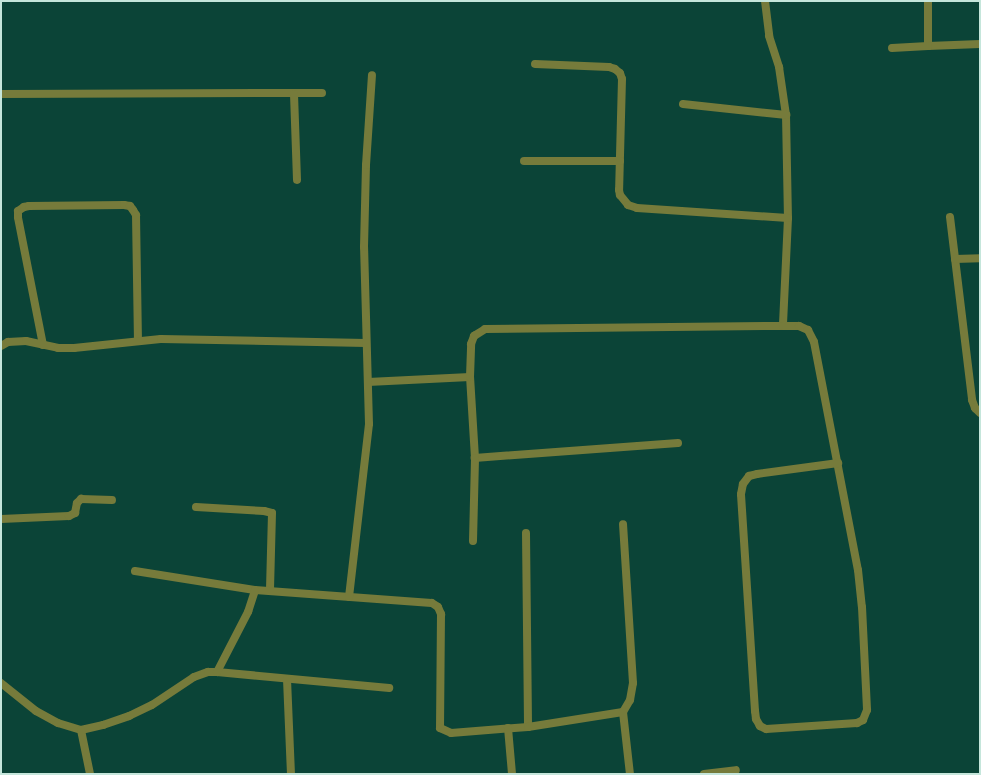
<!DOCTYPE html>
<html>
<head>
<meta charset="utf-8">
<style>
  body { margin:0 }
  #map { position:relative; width:981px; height:775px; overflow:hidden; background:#0b4437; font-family:Quicksand,sans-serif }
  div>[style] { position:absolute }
  .street>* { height:8px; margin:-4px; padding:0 4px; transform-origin:4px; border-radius:4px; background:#767b3b }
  span { translate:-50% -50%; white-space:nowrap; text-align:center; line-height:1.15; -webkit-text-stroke:3px #00392d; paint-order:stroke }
  .frame { position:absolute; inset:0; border:2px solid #c5e6db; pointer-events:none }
</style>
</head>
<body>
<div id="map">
  <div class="street">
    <i style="left:765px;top:1px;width:35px;rotate:83deg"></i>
    <i style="left:769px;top:36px;width:33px;rotate:72deg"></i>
    <i style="left:779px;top:67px;width:49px;rotate:81.7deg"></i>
    <i style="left:786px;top:115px;width:103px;rotate:88.9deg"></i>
    <i style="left:788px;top:218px;width:108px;rotate:92.7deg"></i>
    <i style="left:928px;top:1px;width:45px;rotate:90deg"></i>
    <i style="left:928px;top:46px;width:52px;rotate:-2.2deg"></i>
    <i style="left:892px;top:48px;width:36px;rotate:-3deg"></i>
    <i style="left:535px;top:64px;width:74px;rotate:2.3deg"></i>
    <i style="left:609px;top:67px;width:6px;rotate:18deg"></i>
    <i style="left:615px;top:69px;width:6px;rotate:39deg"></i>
    <i style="left:620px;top:73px;width:6px;rotate:72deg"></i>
    <i style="left:622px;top:79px;width:111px;rotate:91.5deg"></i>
    <i style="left:619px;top:190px;width:5px;rotate:79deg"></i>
    <i style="left:620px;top:195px;width:13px;rotate:51deg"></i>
    <i style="left:628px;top:205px;width:9px;rotate:18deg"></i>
    <i style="left:637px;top:208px;width:151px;rotate:3.8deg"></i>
    <i style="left:1px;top:94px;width:321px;rotate:-0.2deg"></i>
    <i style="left:294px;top:94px;width:86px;rotate:88deg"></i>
    <i style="left:683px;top:104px;width:104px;rotate:6.1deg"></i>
    <i style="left:524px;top:161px;width:96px"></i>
    <i style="left:950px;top:217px;width:184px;rotate:83.1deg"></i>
    <i style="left:972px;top:400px;width:9px;rotate:69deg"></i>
    <i style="left:975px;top:408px;width:7px;rotate:45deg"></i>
    <i style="left:955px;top:259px;width:25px;rotate:-2deg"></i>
    <i style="left:43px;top:345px;width:130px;rotate:-101.1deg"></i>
    <i style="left:18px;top:217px;width:6px;rotate:-90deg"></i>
    <i style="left:18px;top:211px;width:7px;rotate:-34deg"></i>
    <i style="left:24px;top:207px;width:5px;rotate:-11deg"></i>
    <i style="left:29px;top:206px;width:95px;rotate:-0.6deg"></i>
    <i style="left:124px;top:205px;width:6px;rotate:9deg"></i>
    <i style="left:130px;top:206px;width:5px;rotate:53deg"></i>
    <i style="left:133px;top:210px;width:6px;rotate:59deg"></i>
    <i style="left:136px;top:215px;width:126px;rotate:89.1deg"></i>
    <i style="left:1px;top:346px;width:8px;rotate:-30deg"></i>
    <i style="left:8px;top:342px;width:18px;rotate:-3deg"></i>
    <i style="left:26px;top:341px;width:33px;rotate:12deg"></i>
    <i style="left:58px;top:348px;width:16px"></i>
    <i style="left:74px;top:348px;width:87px;rotate:-5.9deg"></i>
    <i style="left:161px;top:339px;width:205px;rotate:1.1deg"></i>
    <i style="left:368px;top:382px;width:102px;rotate:-2.8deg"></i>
    <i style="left:678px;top:443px;width:204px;rotate:175.8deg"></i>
    <i style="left:475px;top:458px;width:81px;rotate:-93.5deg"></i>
    <i style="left:470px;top:377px;width:33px;rotate:-88deg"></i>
    <i style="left:471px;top:344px;width:9px;rotate:-69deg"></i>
    <i style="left:474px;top:336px;width:13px;rotate:-32deg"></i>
    <i style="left:485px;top:329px;width:298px;rotate:-0.6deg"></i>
    <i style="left:783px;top:326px;width:16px"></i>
    <i style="left:799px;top:326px;width:10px;rotate:24deg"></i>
    <i style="left:808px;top:330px;width:13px;rotate:63deg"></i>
    <i style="left:814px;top:342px;width:232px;rotate:79.1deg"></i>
    <i style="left:858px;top:570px;width:37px;rotate:84deg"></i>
    <i style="left:862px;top:607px;width:103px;rotate:87.2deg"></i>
    <i style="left:867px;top:710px;width:11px;rotate:112deg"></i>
    <i style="left:863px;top:720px;width:7px;rotate:153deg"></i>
    <i style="left:857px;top:723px;width:91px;rotate:176.2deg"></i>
    <i style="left:766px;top:729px;width:7px;rotate:-153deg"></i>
    <i style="left:760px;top:726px;width:8px;rotate:-120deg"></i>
    <i style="left:756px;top:719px;width:8px;rotate:-97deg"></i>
    <i style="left:755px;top:711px;width:217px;rotate:-93.7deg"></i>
    <i style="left:741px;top:494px;width:10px;rotate:-79deg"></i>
    <i style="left:743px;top:484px;width:10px;rotate:-53deg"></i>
    <i style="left:749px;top:476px;width:8px;rotate:-14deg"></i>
    <i style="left:757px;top:474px;width:82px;rotate:-7.7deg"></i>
    <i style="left:196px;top:507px;width:68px;rotate:3.4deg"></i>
    <i style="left:264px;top:511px;width:8px;rotate:14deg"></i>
    <i style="left:272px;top:513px;width:78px;rotate:91.5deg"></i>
    <i style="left:1px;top:519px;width:68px;rotate:-2.5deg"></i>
    <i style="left:69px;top:516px;width:7px;rotate:-27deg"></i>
    <i style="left:75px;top:513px;width:10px;rotate:-79deg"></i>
    <i style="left:77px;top:503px;width:6px;rotate:-45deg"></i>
    <i style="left:81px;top:499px;width:31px;rotate:2deg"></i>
    <i style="left:526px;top:533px;width:194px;rotate:89.4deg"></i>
    <i style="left:473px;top:541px;width:83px;rotate:-88.6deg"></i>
    <i style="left:135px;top:571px;width:121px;rotate:9deg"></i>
    <i style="left:255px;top:590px;width:177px;rotate:4.2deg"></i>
    <i style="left:432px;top:603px;width:7px;rotate:34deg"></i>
    <i style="left:438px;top:607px;width:8px;rotate:67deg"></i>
    <i style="left:441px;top:614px;width:114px;rotate:90.5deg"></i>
    <i style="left:440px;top:728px;width:12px;rotate:24deg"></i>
    <i style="left:451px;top:733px;width:77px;rotate:-4.5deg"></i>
    <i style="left:528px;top:727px;width:96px;rotate:-9deg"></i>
    <i style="left:623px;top:712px;width:14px;rotate:-60deg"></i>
    <i style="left:630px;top:700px;width:17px;rotate:-80deg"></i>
    <i style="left:633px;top:683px;width:159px;rotate:-93.6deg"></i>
    <i style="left:349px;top:597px;width:174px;rotate:-83.4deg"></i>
    <i style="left:369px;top:424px;width:177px;rotate:-91.6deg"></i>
    <i style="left:364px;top:247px;width:82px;rotate:-88.6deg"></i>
    <i style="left:366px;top:165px;width:90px;rotate:-86.2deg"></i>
    <i style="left:217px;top:672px;width:173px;rotate:5.3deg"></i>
    <i style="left:287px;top:679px;width:95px;rotate:87.6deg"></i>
    <i style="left:1px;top:683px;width:45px;rotate:38.7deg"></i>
    <i style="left:36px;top:711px;width:25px;rotate:29deg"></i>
    <i style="left:58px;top:723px;width:24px;rotate:17deg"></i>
    <i style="left:81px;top:730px;width:23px;rotate:-13deg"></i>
    <i style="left:103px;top:725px;width:28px;rotate:-19deg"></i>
    <i style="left:129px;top:716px;width:25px;rotate:-26deg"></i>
    <i style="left:152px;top:705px;width:50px;rotate:-33.7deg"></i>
    <i style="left:194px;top:677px;width:15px;rotate:-20deg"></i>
    <i style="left:208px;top:672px;width:9px"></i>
    <i style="left:217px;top:672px;width:68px;rotate:-62.7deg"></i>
    <i style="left:248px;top:612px;width:23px;rotate:-72deg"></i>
    <i style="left:623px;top:712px;width:62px;rotate:83.6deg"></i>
    <i style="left:508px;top:728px;width:46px;rotate:85deg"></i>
    <i style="left:81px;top:730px;width:45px;rotate:78.4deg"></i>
    <i style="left:704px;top:774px;width:32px;rotate:-7deg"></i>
  </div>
  <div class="frame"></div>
</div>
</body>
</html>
